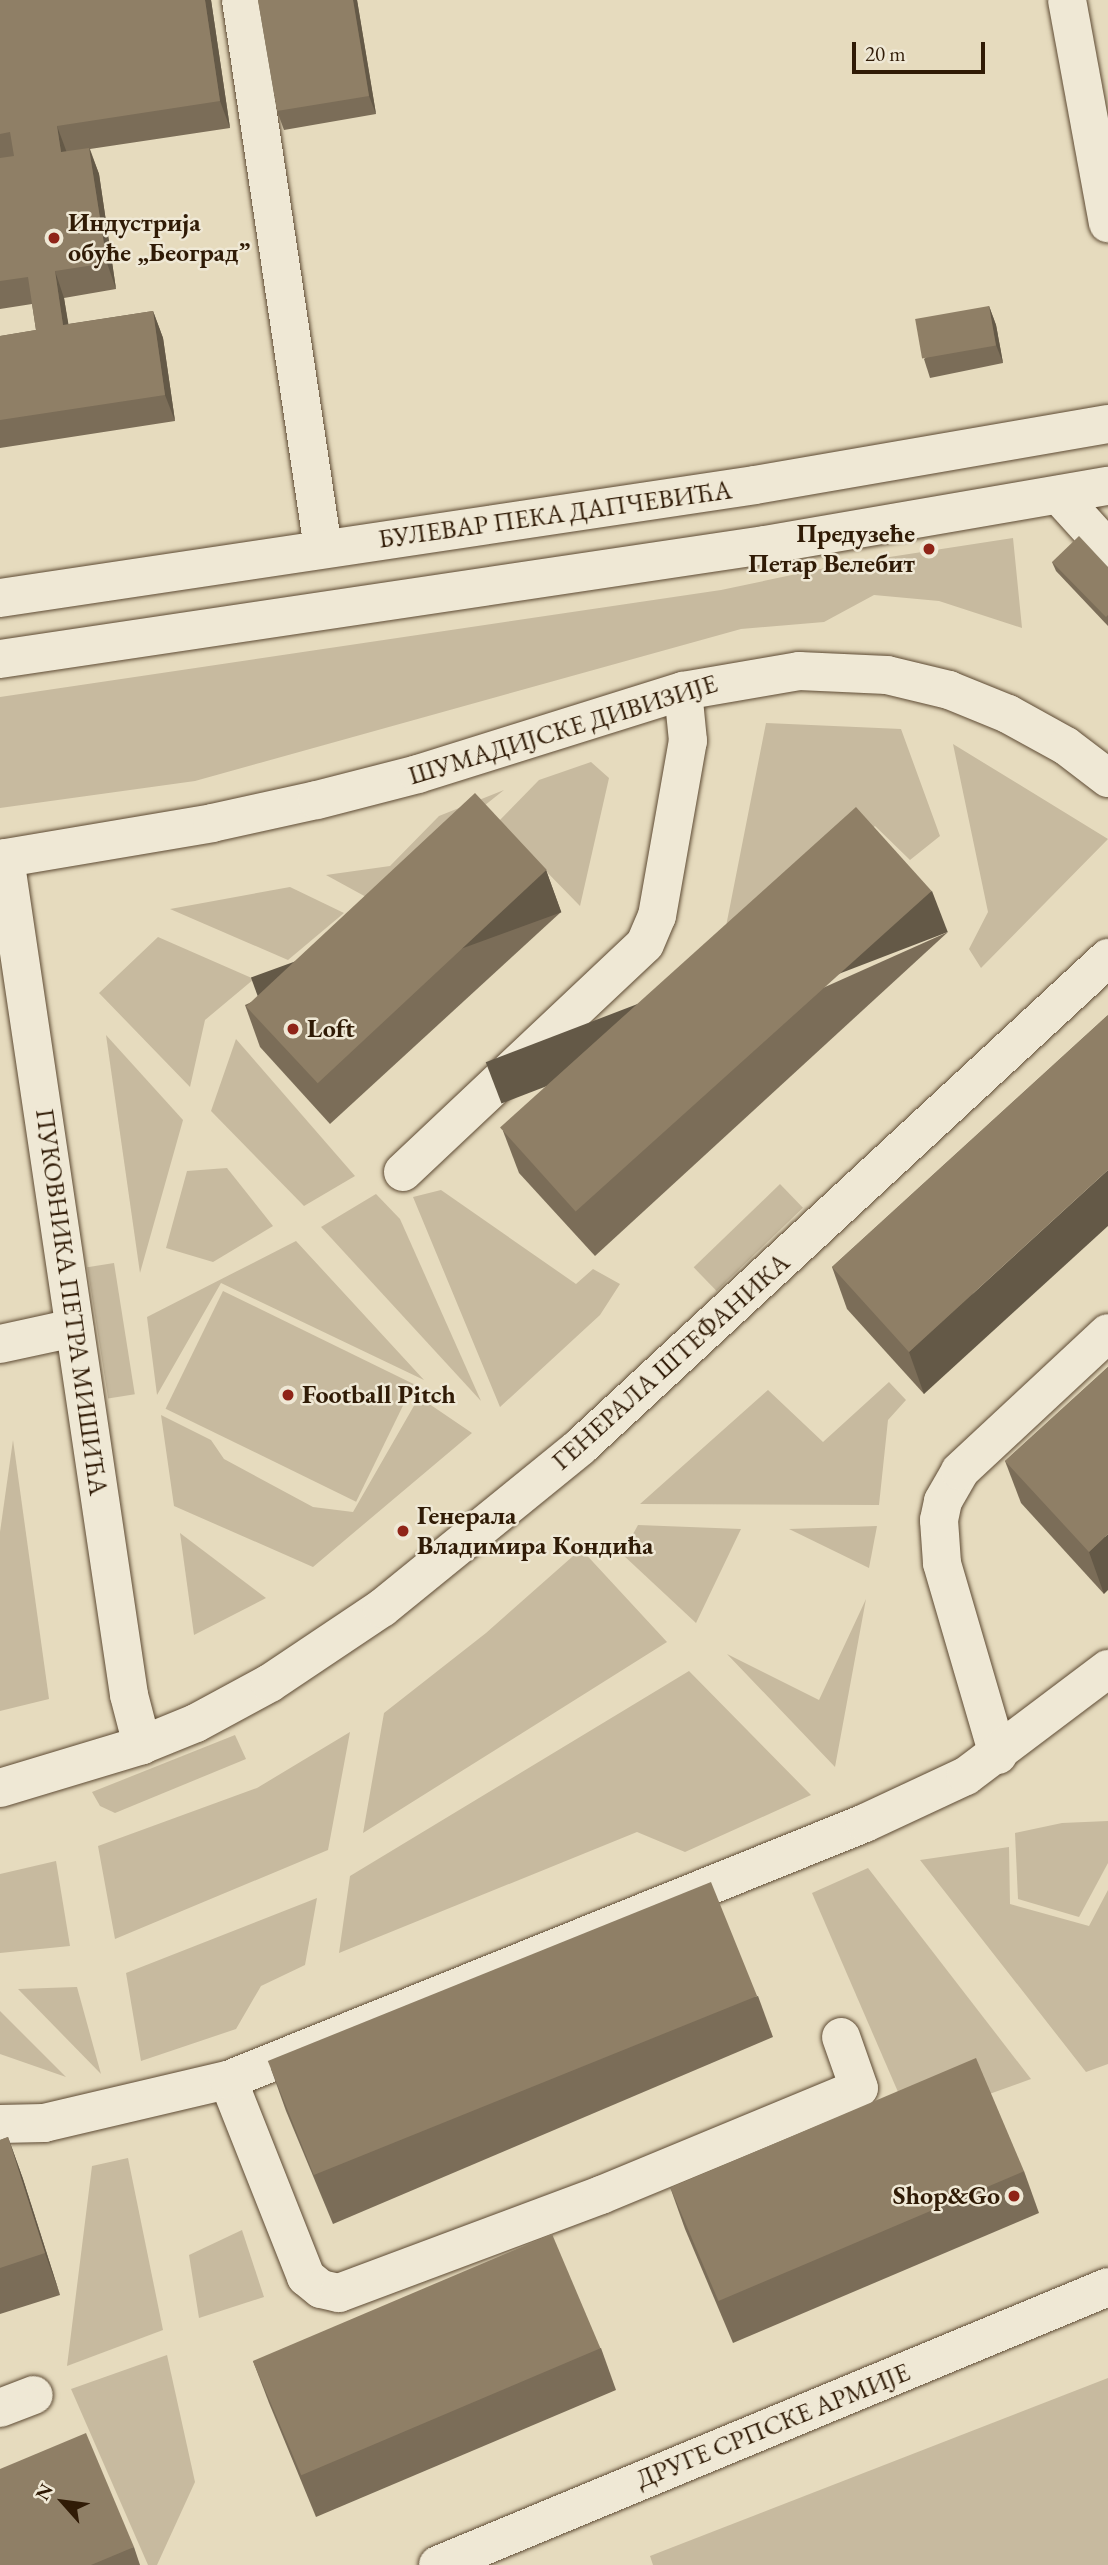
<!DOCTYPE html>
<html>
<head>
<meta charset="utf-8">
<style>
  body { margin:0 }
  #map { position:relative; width:1108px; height:2565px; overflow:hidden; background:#e6dbbe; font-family:"EB Garamond",serif }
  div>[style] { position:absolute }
  .green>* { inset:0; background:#c7ba9f; transform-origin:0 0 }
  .roads { filter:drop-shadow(0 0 2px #5e4b34) drop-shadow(0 0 2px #5e4b34) }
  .minor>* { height:38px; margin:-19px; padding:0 19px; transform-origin:19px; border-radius:19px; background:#efe8d5 }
  .wall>* { inset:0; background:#7b6d58 }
  .shaded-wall>* { inset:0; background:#645947; transform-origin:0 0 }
  .building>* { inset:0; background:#8f7f66; transform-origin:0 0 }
  .dots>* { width:19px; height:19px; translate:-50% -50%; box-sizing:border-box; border:4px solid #efe8d5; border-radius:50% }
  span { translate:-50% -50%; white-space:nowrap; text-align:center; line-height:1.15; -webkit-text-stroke:5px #efe8d5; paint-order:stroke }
  .poi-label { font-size:26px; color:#301b06; font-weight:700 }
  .left { translate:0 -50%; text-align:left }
  .right { translate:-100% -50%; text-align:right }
  .street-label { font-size:26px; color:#301b06 }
  .north { position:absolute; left:28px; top:2467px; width:70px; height:70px; -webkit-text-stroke:5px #efe8d5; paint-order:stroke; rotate:298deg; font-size:19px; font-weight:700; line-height:28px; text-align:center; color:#301b06 }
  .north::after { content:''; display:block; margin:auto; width:24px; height:32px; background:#301b06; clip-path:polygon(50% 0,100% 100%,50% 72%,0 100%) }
  .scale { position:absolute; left:852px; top:42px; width:133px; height:32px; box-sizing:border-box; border:4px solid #301b06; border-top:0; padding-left:9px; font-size:21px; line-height:24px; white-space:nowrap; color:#301b06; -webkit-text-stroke:5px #efe8d5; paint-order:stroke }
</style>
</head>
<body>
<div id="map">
  <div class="green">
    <i style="clip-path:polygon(1013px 538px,1022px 628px,939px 601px,874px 595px,824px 622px,741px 629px,195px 781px,0 808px,0 697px,721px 590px,844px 564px)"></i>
    <i style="clip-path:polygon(766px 723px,901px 729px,940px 836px,910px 860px,875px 826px,718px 967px)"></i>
    <i style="clip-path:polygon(953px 744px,1108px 839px,981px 968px,969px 949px,988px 912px)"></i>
    <i style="clip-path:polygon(591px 762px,609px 778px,580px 906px,498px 822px,539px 780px)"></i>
    <i style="clip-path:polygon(504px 790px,368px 898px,326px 875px,390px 866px,439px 816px)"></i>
    <i style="clip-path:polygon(290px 887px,344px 913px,288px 960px,170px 909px)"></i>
    <i style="clip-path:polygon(158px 937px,254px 979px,205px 1020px,190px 1087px,99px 993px)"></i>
    <i style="clip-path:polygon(106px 1035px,183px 1120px,140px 1273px)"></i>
    <i style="clip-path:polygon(236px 1039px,355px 1176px,304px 1206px,211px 1111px)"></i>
    <i style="clip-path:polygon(227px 1168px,273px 1226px,213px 1262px,166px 1248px,187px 1171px)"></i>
    <i style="left:780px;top:1184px;width:33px;height:120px;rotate:46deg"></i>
    <i style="clip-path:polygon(441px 1190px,576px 1284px,593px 1269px,620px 1284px,600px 1315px,500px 1407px,413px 1197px)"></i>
    <i style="clip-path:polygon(376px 1194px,400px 1219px,481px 1401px,321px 1227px)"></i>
    <i style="clip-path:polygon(296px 1241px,424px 1380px,221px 1283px,157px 1395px,147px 1317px)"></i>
    <i style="left:114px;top:1263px;width:133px;height:27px;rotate:81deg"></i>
    <i style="left:223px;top:1291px;width:212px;height:131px;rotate:26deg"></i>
    <i style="clip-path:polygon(889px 1382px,906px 1400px,888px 1420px,879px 1505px,640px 1504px,768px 1390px,823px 1442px)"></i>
    <i style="clip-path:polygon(419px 1397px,472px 1433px,313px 1567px,174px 1506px,161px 1415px,211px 1440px,224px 1459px,313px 1507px,353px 1512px)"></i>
    <i style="clip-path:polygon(13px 1440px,49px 1699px,0 1711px,0 1532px)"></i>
    <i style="clip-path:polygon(638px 1525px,741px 1529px,696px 1623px,622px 1554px)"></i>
    <i style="clip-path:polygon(877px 1526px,869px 1568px,789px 1529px)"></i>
    <i style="clip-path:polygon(180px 1533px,266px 1598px,194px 1635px)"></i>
    <i style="clip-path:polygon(581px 1549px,667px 1642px,363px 1833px,384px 1713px,486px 1633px)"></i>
    <i style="clip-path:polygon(866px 1599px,835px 1767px,727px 1654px,819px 1700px)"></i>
    <i style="clip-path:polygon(689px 1671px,811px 1795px,685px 1852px,637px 1832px,339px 1953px,350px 1876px)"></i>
    <i style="clip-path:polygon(350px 1732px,328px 1850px,115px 1939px,98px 1846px,257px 1788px)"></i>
    <i style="clip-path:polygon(235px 1735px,246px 1759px,115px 1813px,100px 1806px,92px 1792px)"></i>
    <i style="clip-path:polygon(1108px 1821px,1108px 1863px,1079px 1917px,1018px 1899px,1015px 1833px,1062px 1823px)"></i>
    <i style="clip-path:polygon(1009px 1847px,1010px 1904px,1089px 1926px,1108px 1890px,1108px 2064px,1086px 2072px,920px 1860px)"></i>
    <i style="clip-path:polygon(56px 1861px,70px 1946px,0 1953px,0 1874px)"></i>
    <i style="clip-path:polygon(868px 1868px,1031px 2079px,911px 2122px,812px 1893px)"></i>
    <i style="clip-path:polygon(317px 1898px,305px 1965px,261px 1986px,236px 2029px,141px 2061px,126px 1973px)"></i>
    <i style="clip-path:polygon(77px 1987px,101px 2074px,18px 1989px)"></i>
    <i style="clip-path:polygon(0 2011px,66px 2077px,0 2054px)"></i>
    <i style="clip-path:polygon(128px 2158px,163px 2330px,67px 2366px,92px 2166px)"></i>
    <i style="clip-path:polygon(242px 2230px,264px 2297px,199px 2318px,189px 2255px)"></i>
    <i style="clip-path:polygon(167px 2355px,195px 2482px,157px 2565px,148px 2565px,71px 2389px)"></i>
    <i style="clip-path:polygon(1108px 2378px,1108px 2565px,653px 2565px,650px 2556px)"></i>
  </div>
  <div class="roads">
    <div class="minor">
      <i style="left:241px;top:0;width:555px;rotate:81.5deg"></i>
      <i style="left:1067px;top:0;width:227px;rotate:79.6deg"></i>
      <i style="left:1059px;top:495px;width:73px;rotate:47.8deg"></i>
      <i style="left:0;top:598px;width:763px;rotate:-8.51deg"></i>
      <i style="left:755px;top:485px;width:358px;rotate:-9.8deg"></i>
      <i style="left:0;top:659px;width:773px;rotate:-8.48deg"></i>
      <i style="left:765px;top:545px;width:348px;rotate:-9.8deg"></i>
      <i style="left:5px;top:858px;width:846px;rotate:81.57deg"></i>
      <i style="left:129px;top:1695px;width:52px;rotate:75.4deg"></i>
      <i style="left:0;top:859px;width:215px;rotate:-9.6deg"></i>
      <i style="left:212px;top:823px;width:107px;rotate:-12.4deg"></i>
      <i style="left:317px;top:800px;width:104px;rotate:-14.4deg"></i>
      <i style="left:418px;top:774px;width:278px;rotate:-17.4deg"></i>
      <i style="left:683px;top:691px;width:118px;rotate:-9.8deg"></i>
      <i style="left:799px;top:671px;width:88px;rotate:2.6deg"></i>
      <i style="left:887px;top:675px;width:64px;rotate:13.6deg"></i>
      <i style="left:949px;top:690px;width:64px;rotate:22.1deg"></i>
      <i style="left:1008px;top:714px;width:66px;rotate:28.9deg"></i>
      <i style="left:1066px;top:746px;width:53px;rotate:37.3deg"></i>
      <i style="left:403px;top:1172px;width:332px;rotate:-43.3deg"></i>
      <i style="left:645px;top:944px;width:30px;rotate:-67deg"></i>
      <i style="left:657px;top:916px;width:178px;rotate:-80deg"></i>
      <i style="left:688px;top:741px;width:50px;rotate:-95.7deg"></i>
      <i style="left:0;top:1344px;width:76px;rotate:-12.2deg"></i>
      <i style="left:998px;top:1755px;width:200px;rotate:-106.3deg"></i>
      <i style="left:942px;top:1563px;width:43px;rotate:-94deg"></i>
      <i style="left:939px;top:1520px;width:19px;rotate:-78deg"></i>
      <i style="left:943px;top:1501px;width:34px;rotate:-60deg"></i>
      <i style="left:960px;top:1471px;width:202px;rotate:-43deg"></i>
      <i style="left:0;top:1788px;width:148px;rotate:-16.8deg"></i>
      <i style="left:142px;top:1745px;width:58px;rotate:-22.2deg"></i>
      <i style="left:196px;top:1723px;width:84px;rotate:-28.4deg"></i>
      <i style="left:270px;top:1683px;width:135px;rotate:-33.8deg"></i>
      <i style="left:382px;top:1608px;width:255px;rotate:-39.1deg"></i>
      <i style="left:580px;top:1447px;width:720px;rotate:-42.8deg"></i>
      <i style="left:228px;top:2080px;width:212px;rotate:68.4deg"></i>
      <i style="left:306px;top:2277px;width:19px;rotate:39deg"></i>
      <i style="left:321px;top:2289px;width:18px;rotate:13deg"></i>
      <i style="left:339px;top:2293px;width:280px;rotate:-20.5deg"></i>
      <i style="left:601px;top:2195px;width:279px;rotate:-22.5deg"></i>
      <i style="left:859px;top:2088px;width:54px;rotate:-109.4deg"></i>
      <i style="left:0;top:2124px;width:44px;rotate:-1.3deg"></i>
      <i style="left:44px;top:2123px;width:189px;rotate:-13.2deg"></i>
      <i style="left:228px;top:2080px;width:687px;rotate:-21.97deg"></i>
      <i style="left:865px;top:1823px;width:111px;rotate:-25deg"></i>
      <i style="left:966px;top:1776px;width:178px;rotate:-37deg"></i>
      <i style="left:0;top:2408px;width:36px;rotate:-21deg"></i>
      <i style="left:438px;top:2565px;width:725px;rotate:-22.53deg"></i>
    </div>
  </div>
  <div class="wall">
    <i style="clip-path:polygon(0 0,211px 0,230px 128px,90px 149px,99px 174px,116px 289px,64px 298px,68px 324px,153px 311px,163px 338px,175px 421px,0 448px,0 336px,36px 330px,32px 304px,0 309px)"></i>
    <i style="clip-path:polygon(258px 0,357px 0,376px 114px,284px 130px,277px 111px)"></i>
    <i style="clip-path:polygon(989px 306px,996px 325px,1003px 363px,930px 378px,924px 359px)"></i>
    <i style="clip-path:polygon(1052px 562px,1108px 567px,1108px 626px,1056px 571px)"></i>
    <i style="clip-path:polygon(546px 870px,561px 912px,330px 1124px,260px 1047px,245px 1005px)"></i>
    <i style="clip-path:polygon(948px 932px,595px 1256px,519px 1173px,503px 1131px)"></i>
    <i style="clip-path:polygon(1108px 1015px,924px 1394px,847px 1309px,832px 1267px)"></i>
    <i style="clip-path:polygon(1108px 1367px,1104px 1594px,1021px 1503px,1005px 1461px)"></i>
    <i style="clip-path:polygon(758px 1996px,773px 2037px,333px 2224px,286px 2111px,271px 2069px)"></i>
    <i style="clip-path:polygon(8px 2137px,23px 2179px,60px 2295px,0 2314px,0 2140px)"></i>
    <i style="clip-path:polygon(1024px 2171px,1039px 2213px,733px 2343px,685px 2229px,670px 2187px)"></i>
    <i style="clip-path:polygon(601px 2348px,616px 2390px,316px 2517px,269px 2403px,253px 2361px)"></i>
    <i style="clip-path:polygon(134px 2547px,140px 2565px,0 2565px)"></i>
  </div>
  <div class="shaded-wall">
    <i style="clip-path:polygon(205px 0,211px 0,230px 128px,220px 101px)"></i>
    <i style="clip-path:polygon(353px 0,357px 0,376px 114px,369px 96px)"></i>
    <i style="clip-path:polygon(57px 126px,67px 153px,61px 152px)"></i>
    <i style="clip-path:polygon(89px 148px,99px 174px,116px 289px,107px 263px)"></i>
    <i style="clip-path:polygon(55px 271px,64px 298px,73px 351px,63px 325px)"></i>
    <i style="clip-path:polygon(989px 306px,996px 325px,1003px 363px,996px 345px)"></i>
    <i style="clip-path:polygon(153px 311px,163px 338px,175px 421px,165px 395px)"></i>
    <i style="left:546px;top:870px;width:45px;height:314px;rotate:70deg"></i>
    <i style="left:932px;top:891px;width:44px;height:478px;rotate:69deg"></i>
    <i style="clip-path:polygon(1108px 1170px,1108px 1226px,924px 1394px,909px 1352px)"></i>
    <i style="clip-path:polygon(1108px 1534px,1108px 1590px,1104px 1594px,1089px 1552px)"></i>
    <i style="clip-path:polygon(8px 2137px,23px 2179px,60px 2295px,45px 2253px)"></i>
  </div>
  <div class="building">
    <i style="clip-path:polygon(0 0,205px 0,220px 101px,57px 126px,61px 152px,89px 148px,107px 263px,55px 271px,63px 325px,153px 311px,165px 395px,0 420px,0 336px,36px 330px,28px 277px,0 281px,0 158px,14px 156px,10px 132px,0 134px)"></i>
    <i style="clip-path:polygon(258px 0,353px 0,369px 96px,277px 111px)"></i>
    <i style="left:989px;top:306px;width:40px;height:75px;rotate:80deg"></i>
    <i style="clip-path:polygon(1079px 536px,1108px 567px,1108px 615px,1106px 617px,1052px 562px)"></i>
    <i style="left:475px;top:793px;width:105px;height:313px;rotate:47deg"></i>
    <i style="left:856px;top:807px;width:113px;height:479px;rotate:48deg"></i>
    <i style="clip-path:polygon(1108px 1015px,1108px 1170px,909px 1352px,832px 1267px)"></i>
    <i style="clip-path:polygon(1108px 1367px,1108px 1534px,1089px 1552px,1005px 1461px)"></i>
    <i style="left:711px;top:1882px;width:123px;height:478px;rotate:68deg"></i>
    <i style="left:976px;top:2058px;width:123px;height:332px;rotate:67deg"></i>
    <i style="clip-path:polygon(8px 2137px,45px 2253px,0 2268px,0 2140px)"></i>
    <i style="left:552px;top:2234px;width:124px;height:325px;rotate:67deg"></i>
    <i style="clip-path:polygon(86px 2433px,134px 2547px,91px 2565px,0 2565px,0 2469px)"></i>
  </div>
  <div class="dots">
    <i style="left:54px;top:238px;background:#8f2418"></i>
    <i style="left:929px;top:549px;background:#8f2418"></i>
    <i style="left:293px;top:1029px;background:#8f2418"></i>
    <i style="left:288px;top:1395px;background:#8f2418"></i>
    <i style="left:403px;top:1531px;background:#8f2418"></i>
    <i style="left:1014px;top:2196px;background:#8f2418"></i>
  </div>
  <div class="poi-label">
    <span class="left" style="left:68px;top:238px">Индустрија<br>обуће „Београд”</span>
    <span class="right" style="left:915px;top:549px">Предузеће<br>Петар Велебит</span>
    <span class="left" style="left:307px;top:1029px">Loft</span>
    <span class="left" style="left:302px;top:1395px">Football Pitch</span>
    <span class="left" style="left:417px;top:1531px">Генерала<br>Владимира Кондића</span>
    <span class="right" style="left:1000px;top:2196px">Shop&amp;Go</span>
  </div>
  <div class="street-label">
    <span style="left:555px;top:515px;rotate:-8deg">БУЛЕВАР ПЕКА ДАПЧЕВИЋА</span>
    <span style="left:563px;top:730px;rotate:-17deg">ШУМАДИЈСКЕ ДИВИЗИЈЕ</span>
    <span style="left:71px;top:1302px;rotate:82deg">ПУКОВНИКА ПЕТРА МИШИЋА</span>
    <span style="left:671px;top:1362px;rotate:-42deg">ГЕНЕРАЛА ШТЕФАНИКА</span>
    <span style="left:773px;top:2426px;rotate:-22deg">ДРУГЕ СРПСКЕ АРМИЈЕ</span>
  </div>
  <div class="north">N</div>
  <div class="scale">20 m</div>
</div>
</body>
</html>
